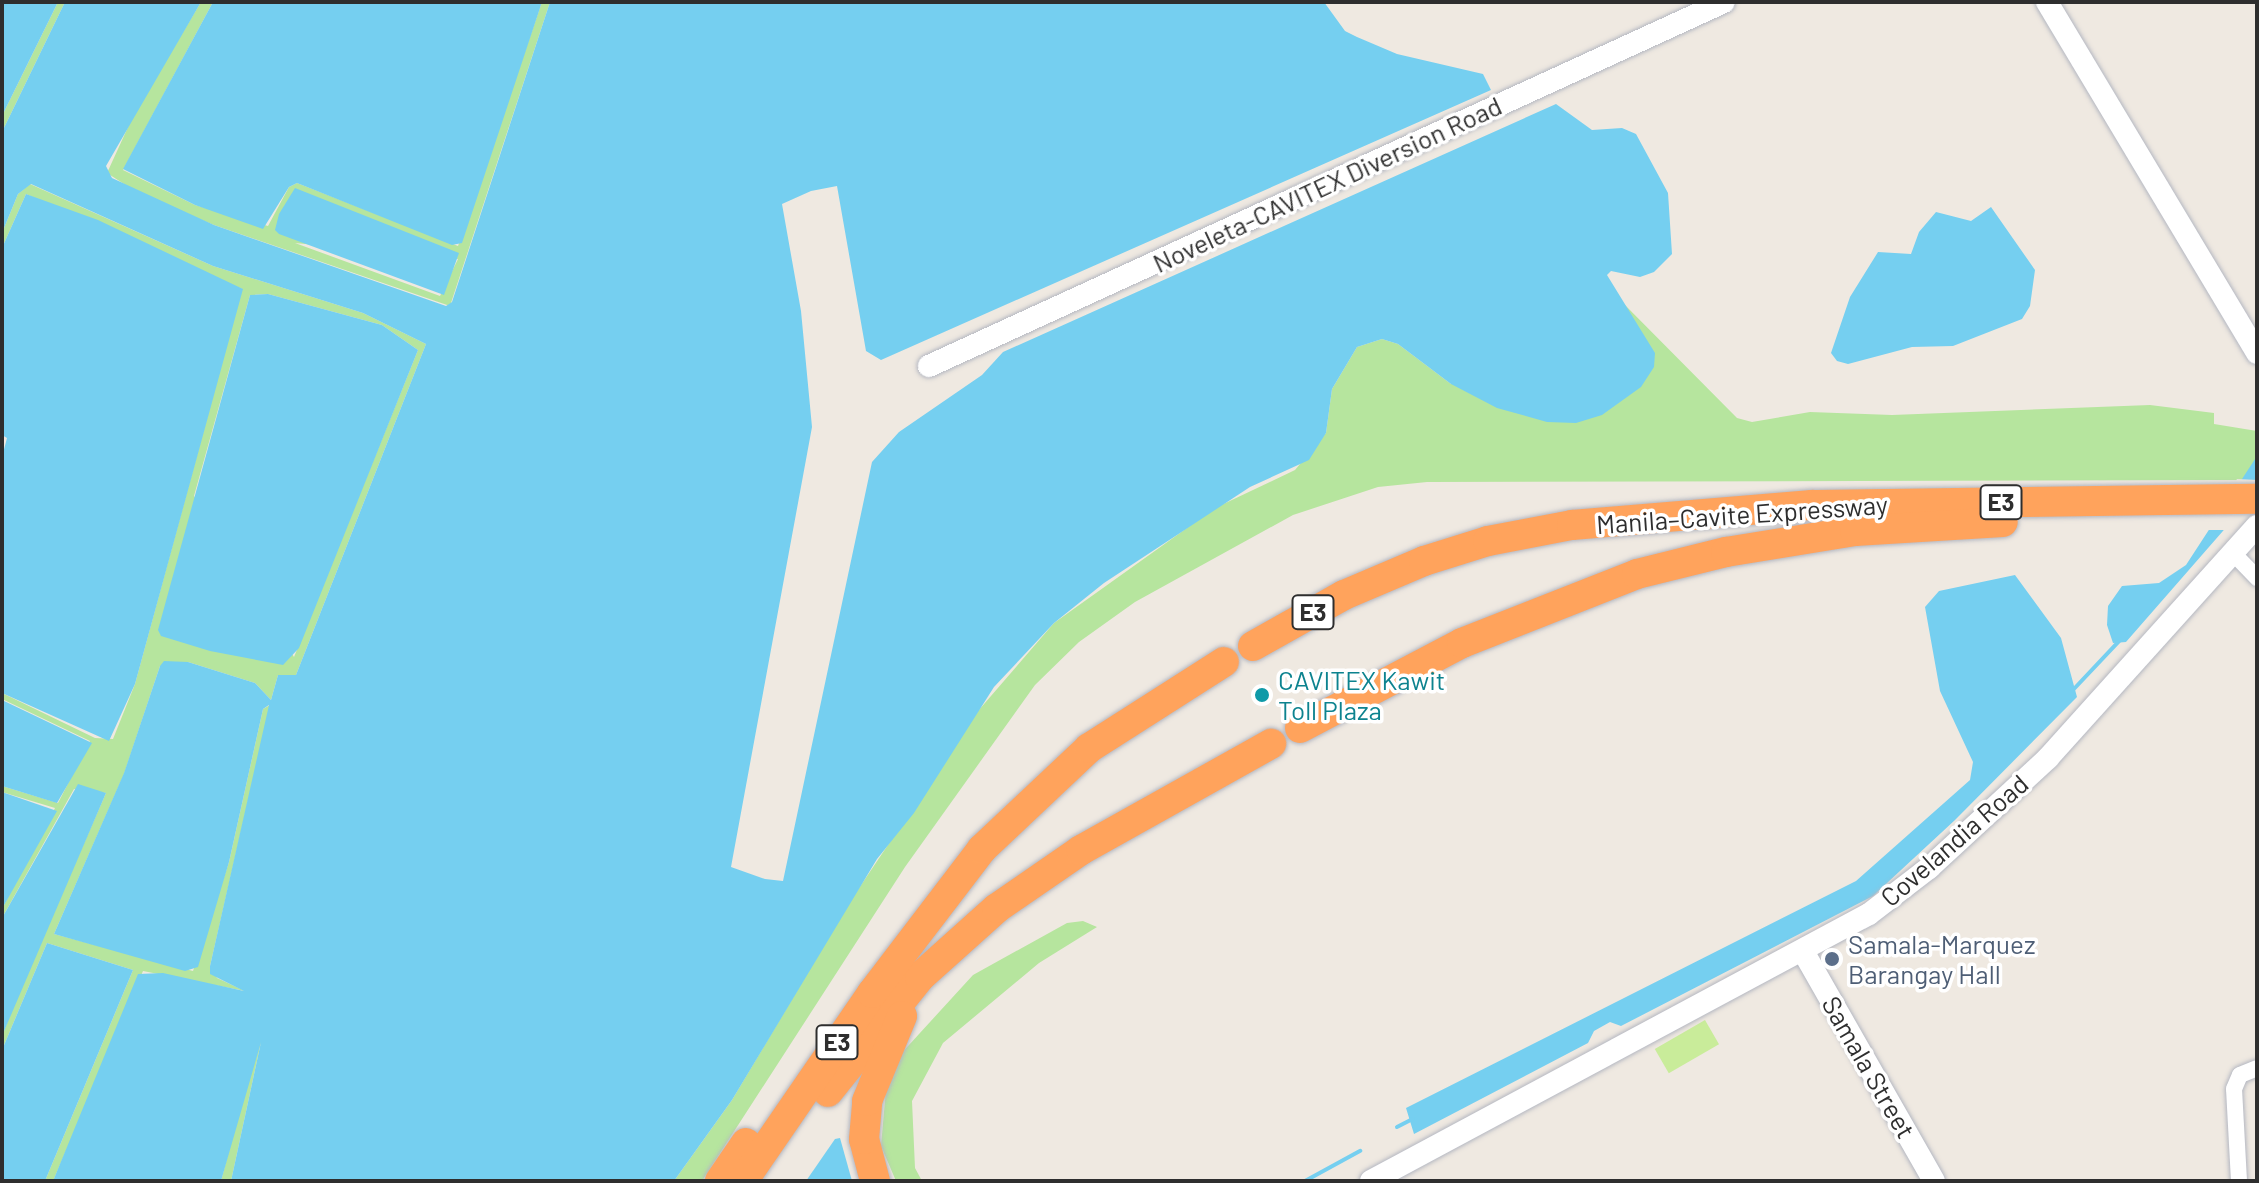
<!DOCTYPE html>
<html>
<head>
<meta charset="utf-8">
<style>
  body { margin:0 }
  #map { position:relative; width:2259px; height:1183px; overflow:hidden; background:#efe9e1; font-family:Barlow,sans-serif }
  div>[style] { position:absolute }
  .green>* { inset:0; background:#b6e59e }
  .pitch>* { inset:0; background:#c9ec9a; transform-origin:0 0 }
  .water>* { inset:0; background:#75cff0 }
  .pier>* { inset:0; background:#efe9e1 }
  .stream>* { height:4px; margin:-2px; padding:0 2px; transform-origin:2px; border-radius:2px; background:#75cff0 }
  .roads { filter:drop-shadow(0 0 2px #b4b7c1) drop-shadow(0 0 2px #b4b7c1) }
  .street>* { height:16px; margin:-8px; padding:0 8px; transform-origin:8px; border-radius:8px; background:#fff }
  .secondary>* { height:22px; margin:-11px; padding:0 11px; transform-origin:11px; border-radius:11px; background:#fff }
  .highway>* { height:30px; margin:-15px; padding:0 15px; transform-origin:15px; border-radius:15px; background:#ffa35c }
  .dots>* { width:22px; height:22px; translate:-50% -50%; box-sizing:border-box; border:4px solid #fff; border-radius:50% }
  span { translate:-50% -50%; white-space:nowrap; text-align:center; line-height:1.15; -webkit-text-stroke:7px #fff; paint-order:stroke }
  .shield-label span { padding:2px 6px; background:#fff; border:2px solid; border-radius:6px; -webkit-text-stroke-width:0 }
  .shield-label { font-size:24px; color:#2e2e2e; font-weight:700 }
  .street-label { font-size:26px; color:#2e2e2e }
  .culture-label { font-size:26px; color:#0d838f }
  .left { translate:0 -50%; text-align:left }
  .service-label { font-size:26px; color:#4e5e75 }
  .frame { position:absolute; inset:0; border:4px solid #2e2e2e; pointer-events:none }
</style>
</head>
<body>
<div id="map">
  <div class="green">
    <i style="clip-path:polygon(58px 2px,65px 2px,2px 132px,2px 116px)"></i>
    <i style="clip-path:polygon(evenodd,201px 2px,213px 2px,123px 170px,195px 205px,268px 226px,289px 187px,297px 183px,458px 246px,542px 2px,550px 2px,450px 306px,214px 225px,141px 195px,107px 173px,134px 114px,201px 2px,295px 243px,458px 259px,440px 296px,295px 243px)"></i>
    <i style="clip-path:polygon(evenodd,30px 184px,213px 266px,363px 313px,426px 344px,296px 675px,278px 675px,271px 700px,255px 683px,188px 662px,160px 666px,124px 774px,54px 934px,193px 971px,229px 862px,263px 709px,270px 705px,210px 966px,217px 978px,245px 991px,143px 971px,53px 1181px,45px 1181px,133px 970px,47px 943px,2px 1050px,2px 1036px,24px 980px,106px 793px,74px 789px,2px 918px,2px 909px,55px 808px,2px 792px,2px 786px,58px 803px,90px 741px,2px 699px,2px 693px,95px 738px,113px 739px,135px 684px,242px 289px,26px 194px,2px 248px,2px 233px,18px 194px,30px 184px,268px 294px,382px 325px,418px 350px,294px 657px,194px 496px,250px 295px,268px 294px)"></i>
    <i style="clip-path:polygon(1618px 298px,1737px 418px,1752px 422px,1810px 412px,1892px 415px,2150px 405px,2214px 413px,2214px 424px,2257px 431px,2257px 472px,2252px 480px,1427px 482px,1378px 487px,1293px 515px,1135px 602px,1079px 642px,1035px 685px,905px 867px,702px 1181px,674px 1181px,732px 1100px,853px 897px,978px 711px,1054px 623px,1215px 508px,1295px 470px,1326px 433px,1332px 389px,1357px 347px,1382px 339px,1398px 344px,1451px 384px)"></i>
    <i style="clip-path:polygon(1083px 921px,1097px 927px,1039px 963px,943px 1043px,912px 1101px,915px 1168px,922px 1181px,896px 1181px,881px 1146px,886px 1089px,898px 1057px,973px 975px,1067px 923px)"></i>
    <i style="clip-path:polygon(261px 1042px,231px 1181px,221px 1181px,257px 1044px)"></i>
  </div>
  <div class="pitch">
    <i style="left:1705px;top:1020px;width:28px;height:58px;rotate:60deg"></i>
  </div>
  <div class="water">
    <i style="clip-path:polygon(2px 2px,58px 2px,2px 116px)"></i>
    <i style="clip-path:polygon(65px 2px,201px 2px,106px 166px,112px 178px,214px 225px,446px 306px,452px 302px,550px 2px,1324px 2px,1345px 31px,1357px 37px,1397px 54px,1483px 74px,1491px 90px,881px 360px,866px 351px,837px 186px,811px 191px,782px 204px,801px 311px,812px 427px,731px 867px,765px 879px,783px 881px,872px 462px,899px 432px,982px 375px,1003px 352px,1556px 104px,1592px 130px,1622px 128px,1636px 134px,1668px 193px,1672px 254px,1654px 272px,1640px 277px,1611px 271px,1607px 275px,1655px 353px,1654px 367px,1641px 387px,1602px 415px,1576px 423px,1547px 422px,1497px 408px,1451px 384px,1398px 344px,1382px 339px,1357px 347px,1332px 389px,1326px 433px,1309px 460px,1250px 487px,1104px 583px,1054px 623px,994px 687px,914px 813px,877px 859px,732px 1100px,674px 1181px,231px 1181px,261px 1042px,221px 1181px,53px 1181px,138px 974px,163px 973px,244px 991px,210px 974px,210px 966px,269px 705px,263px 709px,229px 862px,198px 967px,185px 971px,54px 934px,124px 773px,160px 666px,164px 661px,188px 662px,255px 683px,271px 700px,278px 675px,296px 675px,426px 344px,363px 313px,213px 266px,31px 184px,18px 194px,2px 233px,2px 132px)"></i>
    <i style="clip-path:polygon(213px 2px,542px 2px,462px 243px,452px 245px,297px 183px,289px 187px,263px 229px,195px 205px,123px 169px)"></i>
    <i style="clip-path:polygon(295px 188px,459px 253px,444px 295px,279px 234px,275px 230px,279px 214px)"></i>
    <i style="clip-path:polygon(26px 194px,98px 220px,243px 289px,135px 684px,109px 741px,2px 693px,2px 457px,7px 438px,2px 435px,2px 248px)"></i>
    <i style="clip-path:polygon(1991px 207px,2035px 270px,2030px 306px,2022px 319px,1953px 346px,1912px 347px,1848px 364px,1837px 361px,1831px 353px,1850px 297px,1878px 252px,1911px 254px,1919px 232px,1936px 212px,1971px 221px)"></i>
    <i style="clip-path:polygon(268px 294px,382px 325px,418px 350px,299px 648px,283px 665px,210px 651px,161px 636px,158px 630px,250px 295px)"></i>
    <i style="clip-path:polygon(2257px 456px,2257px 492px,2126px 642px,2113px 643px,2107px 625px,2108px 606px,2122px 586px,2159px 583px,2186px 565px)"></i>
    <i style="clip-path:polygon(2015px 575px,2061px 638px,2077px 697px,1955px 820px,1873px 896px,1621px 1026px,1610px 1022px,1594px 1031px,1588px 1043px,1414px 1134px,1406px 1108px,1856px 881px,1970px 780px,1973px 762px,1940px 691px,1925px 607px,1939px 591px)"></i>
    <i style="clip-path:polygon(2px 700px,92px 743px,57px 803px,2px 786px)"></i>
    <i style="clip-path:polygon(78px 784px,106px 793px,2px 1036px,2px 918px)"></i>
    <i style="clip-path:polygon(2px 792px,57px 811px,2px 909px)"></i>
    <i style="clip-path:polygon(47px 943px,133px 970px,45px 1181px,2px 1181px,2px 1050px)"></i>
    <i style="clip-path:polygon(840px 1138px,852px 1181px,806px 1181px,835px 1139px)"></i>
  </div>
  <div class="pier">
    <i style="clip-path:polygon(2237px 479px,2257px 480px,2257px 498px,2229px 530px,2204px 530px)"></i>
  </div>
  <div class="stream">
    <i style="left:2072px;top:691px;width:71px;rotate:-46.7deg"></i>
    <i style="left:1397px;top:1127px;width:18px;rotate:-27deg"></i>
    <i style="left:1305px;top:1181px;width:63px;rotate:-28.6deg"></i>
  </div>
  <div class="roads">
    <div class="street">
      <i style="left:2233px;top:553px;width:35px;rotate:46deg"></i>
      <i style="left:2239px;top:1181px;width:92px;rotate:-93.1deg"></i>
      <i style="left:2234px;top:1089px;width:15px;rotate:-67deg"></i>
      <i style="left:2240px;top:1075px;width:18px;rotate:-22deg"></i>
    </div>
    <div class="secondary">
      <i style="left:2047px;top:2px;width:409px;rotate:59.1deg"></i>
      <i style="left:929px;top:366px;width:874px;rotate:-24.6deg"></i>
      <i style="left:1804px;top:953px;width:262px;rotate:60.3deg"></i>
      <i style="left:1371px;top:1181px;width:565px;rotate:-28.2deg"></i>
      <i style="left:1869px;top:914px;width:76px;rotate:-37.5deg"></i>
      <i style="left:1929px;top:868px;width:162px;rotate:-42.7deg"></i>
      <i style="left:2048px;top:758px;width:312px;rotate:-48deg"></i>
    </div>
    <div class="highway">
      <i style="left:1253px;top:646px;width:104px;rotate:-29.3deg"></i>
      <i style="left:1344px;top:595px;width:87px;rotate:-23deg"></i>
      <i style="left:1424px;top:561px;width:67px;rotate:-17.4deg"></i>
      <i style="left:1488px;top:541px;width:86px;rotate:-10.8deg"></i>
      <i style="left:1572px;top:525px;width:241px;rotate:-4.8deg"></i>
      <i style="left:1812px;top:505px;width:445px;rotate:-0.8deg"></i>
      <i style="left:1300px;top:728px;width:183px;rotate:-27.7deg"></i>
      <i style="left:1462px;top:643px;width:188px;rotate:-21.5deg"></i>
      <i style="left:1637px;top:574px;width:92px;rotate:-13.9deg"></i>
      <i style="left:1726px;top:552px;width:131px;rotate:-9.2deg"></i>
      <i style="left:1855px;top:531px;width:148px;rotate:-3.5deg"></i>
      <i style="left:828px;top:1092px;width:147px;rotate:-51.3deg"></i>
      <i style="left:920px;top:977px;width:103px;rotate:-41.9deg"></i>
      <i style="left:997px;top:908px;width:102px;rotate:-34.6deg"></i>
      <i style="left:1081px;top:850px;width:218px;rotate:-29.2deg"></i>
      <i style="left:720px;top:1181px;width:46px;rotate:-55.6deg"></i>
      <i style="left:743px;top:1181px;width:228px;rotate:-55.5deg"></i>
      <i style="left:872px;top:993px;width:181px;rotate:-52.6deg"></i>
      <i style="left:982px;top:849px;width:147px;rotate:-43.3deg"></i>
      <i style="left:1089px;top:748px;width:160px;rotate:-32.5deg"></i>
      <i style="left:875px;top:1181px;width:43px;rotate:-104.7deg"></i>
      <i style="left:864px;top:1139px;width:38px;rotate:-85deg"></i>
      <i style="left:867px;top:1101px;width:92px;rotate:-67.6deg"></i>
    </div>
  </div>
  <div class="dots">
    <i style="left:1262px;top:695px;background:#0f9aa8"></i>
    <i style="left:1832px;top:959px;background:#5c6f8a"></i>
  </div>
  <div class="shield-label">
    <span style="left:2001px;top:502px">E3</span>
    <span style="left:1313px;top:612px">E3</span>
    <span style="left:837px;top:1042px">E3</span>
  </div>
  <div class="street-label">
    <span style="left:1327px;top:184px;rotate:-25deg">Noveleta-CAVITEX Diversion Road</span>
    <span style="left:1742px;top:514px;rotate:-4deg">Manila–Cavite Expressway</span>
    <span style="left:1954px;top:840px;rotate:-41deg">Covelandia Road</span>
    <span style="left:1869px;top:1067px;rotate:60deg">Samala Street</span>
  </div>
  <div class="culture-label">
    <span class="left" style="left:1278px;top:695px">CAVITEX Kawit<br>Toll Plaza</span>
  </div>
  <div class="service-label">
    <span class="left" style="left:1848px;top:959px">Samala-Marquez<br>Barangay Hall</span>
  </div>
  <div class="frame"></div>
</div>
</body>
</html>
